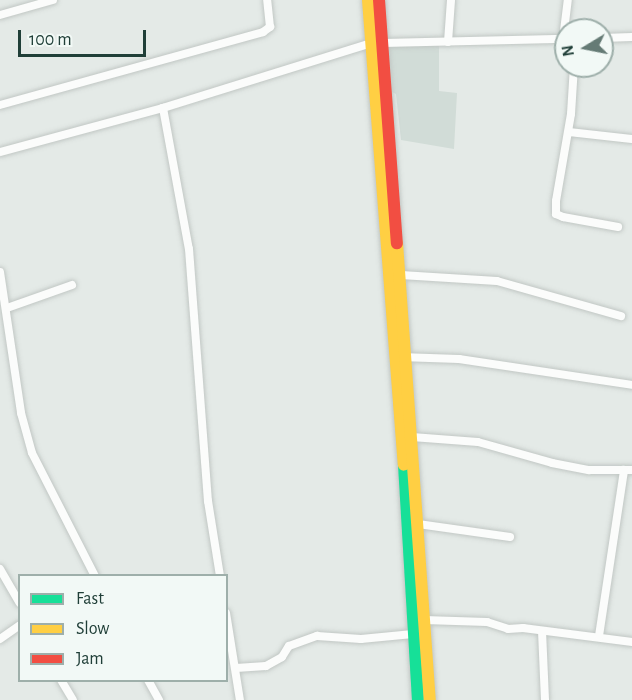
<!DOCTYPE html>
<html>
<head>
<meta charset="utf-8">
<style>
  body { margin:0 }
  #map { position:relative; width:632px; height:700px; overflow:hidden; background:#e4eae7; font-family:"Alegreya Sans",sans-serif }
  div>[style] { position:absolute }
  .built>* { inset:0; background:#d1dcd7 }
  .roads { filter:drop-shadow(0 0 2px #c1c7c4) drop-shadow(0 0 2px #c1c7c4) }
  .street>* { height:8px; margin:-4px; padding:0 4px; transform-origin:4px; border-radius:4px; background:#fbfcfb }
  .fast>* { height:12px; margin:-6px; padding:0 6px; transform-origin:6px; border-radius:6px; background:#16e098 }
  .slow>* { height:12px; margin:-6px; padding:0 6px; transform-origin:6px; border-radius:6px; background:#ffcf43 }
  .jam>* { height:12px; margin:-6px; padding:0 6px; transform-origin:6px; border-radius:6px; background:#f24e42 }
  span { translate:-50% -50%; white-space:nowrap; text-align:center; line-height:1.15; -webkit-text-stroke:4.5px #f2f9f6; paint-order:stroke }
  .legend { position:absolute; left:18px; top:574px; width:210px; height:108px; box-sizing:border-box; background:#f2f9f6; border:2px solid #9eafaa; margin:0; padding:8px 10px; list-style:none; font-size:18px; color:#203f38 }
  .legend li { display:flex; align-items:center; gap:12px; height:30px }
  .legend b { width:30px; border:2px solid #9eafaa }
  .north { position:absolute; left:554px; top:18px; width:60px; height:60px; box-sizing:border-box; background:#f2f9f6; border:2px solid #9eafaa; border-radius:50%; rotate:260deg; font-size:16px; font-weight:700; line-height:24px; text-align:center; color:#203f38 }
  .north::after { content:''; display:block; margin:auto; width:21px; height:27px; background:#657b75; clip-path:polygon(50% 0,100% 100%,50% 72%,0 100%) }
  .scale { position:absolute; left:18px; top:30px; width:128px; height:27px; box-sizing:border-box; border:3px solid #203f38; border-top:0; padding-left:8px; font-size:18px; line-height:21px; white-space:nowrap; color:#203f38; -webkit-text-stroke:4px #f2f9f6; paint-order:stroke }
</style>
</head>
<body>
<div id="map">
  <div class="built">
    <i style="clip-path:polygon(386px 45px,439px 45px,439px 91px,457px 93px,454px 149px,401px 140px,396px 94px,392px 92px)"></i>
  </div>
  <div class="roads">
    <div class="street">
      <i style="left:0;top:15px;width:55px;rotate:-15.8deg"></i>
      <i style="left:602px;top:38px;width:30px;rotate:-2deg"></i>
      <i style="left:563px;top:39px;width:39px;rotate:-83deg"></i>
      <i style="left:448px;top:42px;width:42px;rotate:-85.9deg"></i>
      <i style="left:383px;top:43px;width:183px;rotate:-1.3deg"></i>
      <i style="left:574px;top:66px;width:48px;rotate:93.6deg"></i>
      <i style="left:571px;top:114px;width:88px;rotate:99.8deg"></i>
      <i style="left:556px;top:201px;width:13px;rotate:90deg"></i>
      <i style="left:556px;top:214px;width:8px;rotate:23deg"></i>
      <i style="left:563px;top:217px;width:56px;rotate:10.3deg"></i>
      <i style="left:0;top:105px;width:273px;rotate:-15.5deg"></i>
      <i style="left:263px;top:32px;width:9px;rotate:-36deg"></i>
      <i style="left:270px;top:27px;width:27px;rotate:-96deg"></i>
      <i style="left:163px;top:108px;width:143px;rotate:79.6deg"></i>
      <i style="left:189px;top:249px;width:253px;rotate:85.7deg"></i>
      <i style="left:208px;top:501px;width:76px;rotate:80.9deg"></i>
      <i style="left:569px;top:132px;width:63px;rotate:6.3deg"></i>
      <i style="left:0;top:152px;width:169px;rotate:-15.1deg"></i>
      <i style="left:163px;top:108px;width:219px;rotate:-17.3deg"></i>
      <i style="left:0;top:272px;width:143px;rotate:81.5deg"></i>
      <i style="left:21px;top:413px;width:41px;rotate:74.6deg"></i>
      <i style="left:32px;top:453px;width:138px;rotate:62.9deg"></i>
      <i style="left:401px;top:275px;width:96px;rotate:3.6deg"></i>
      <i style="left:497px;top:281px;width:129px;rotate:15.8deg"></i>
      <i style="left:7px;top:308px;width:69px;rotate:-19.5deg"></i>
      <i style="left:400px;top:357px;width:59px;rotate:1.9deg"></i>
      <i style="left:459px;top:359px;width:175px;rotate:8.5deg"></i>
      <i style="left:412px;top:437px;width:66px;rotate:4.3deg"></i>
      <i style="left:478px;top:442px;width:77px;rotate:15.8deg"></i>
      <i style="left:552px;top:463px;width:38px;rotate:11deg"></i>
      <i style="left:589px;top:470px;width:43px"></i>
      <i style="left:418px;top:524px;width:93px;rotate:8deg"></i>
      <i style="left:0;top:569px;width:39px;rotate:60deg"></i>
      <i style="left:226px;top:613px;width:88px;rotate:80.9deg"></i>
      <i style="left:424px;top:620px;width:63px;rotate:1.8deg"></i>
      <i style="left:487px;top:622px;width:22px;rotate:18deg"></i>
      <i style="left:508px;top:629px;width:15px;rotate:-4deg"></i>
      <i style="left:523px;top:628px;width:110px;rotate:7.3deg"></i>
      <i style="left:542px;top:631px;width:69px;rotate:87.5deg"></i>
      <i style="left:599px;top:636px;width:168px;rotate:-81.4deg"></i>
      <i style="left:0;top:639px;width:24px;rotate:-35deg"></i>
      <i style="left:236px;top:668px;width:30px;rotate:-4deg"></i>
      <i style="left:266px;top:666px;width:18px;rotate:-29deg"></i>
      <i style="left:282px;top:657px;width:13px;rotate:-58deg"></i>
      <i style="left:289px;top:646px;width:30px;rotate:-20deg"></i>
      <i style="left:317px;top:636px;width:44px;rotate:3.9deg"></i>
      <i style="left:361px;top:639px;width:52px;rotate:-5.5deg"></i>
      <i style="left:61px;top:680px;width:23px;rotate:59deg"></i>
      <i style="left:148px;top:680px;width:23px;rotate:61deg"></i>
    </div>
    <div class="fast">
      <i style="left:404px;top:465px;width:235px;rotate:86.6deg"></i>
    </div>
    <div class="slow">
      <i style="left:368px;top:0;width:466px;rotate:85.6deg"></i>
      <i style="left:397px;top:243px;width:458px;rotate:85.9deg"></i>
    </div>
    <div class="jam">
      <i style="left:379px;top:0;width:244px;rotate:85.8deg"></i>
    </div>
  </div>
  <ul class="legend">
  <li><b style="height:8px;background:#16e098"></b>Fast</li>
  <li><b style="height:8px;background:#ffcf43"></b>Slow</li>
  <li><b style="height:8px;background:#f24e42"></b>Jam</li>
  </ul>
  <div class="north">N</div>
  <div class="scale">100 m</div>
</div>
</body>
</html>
